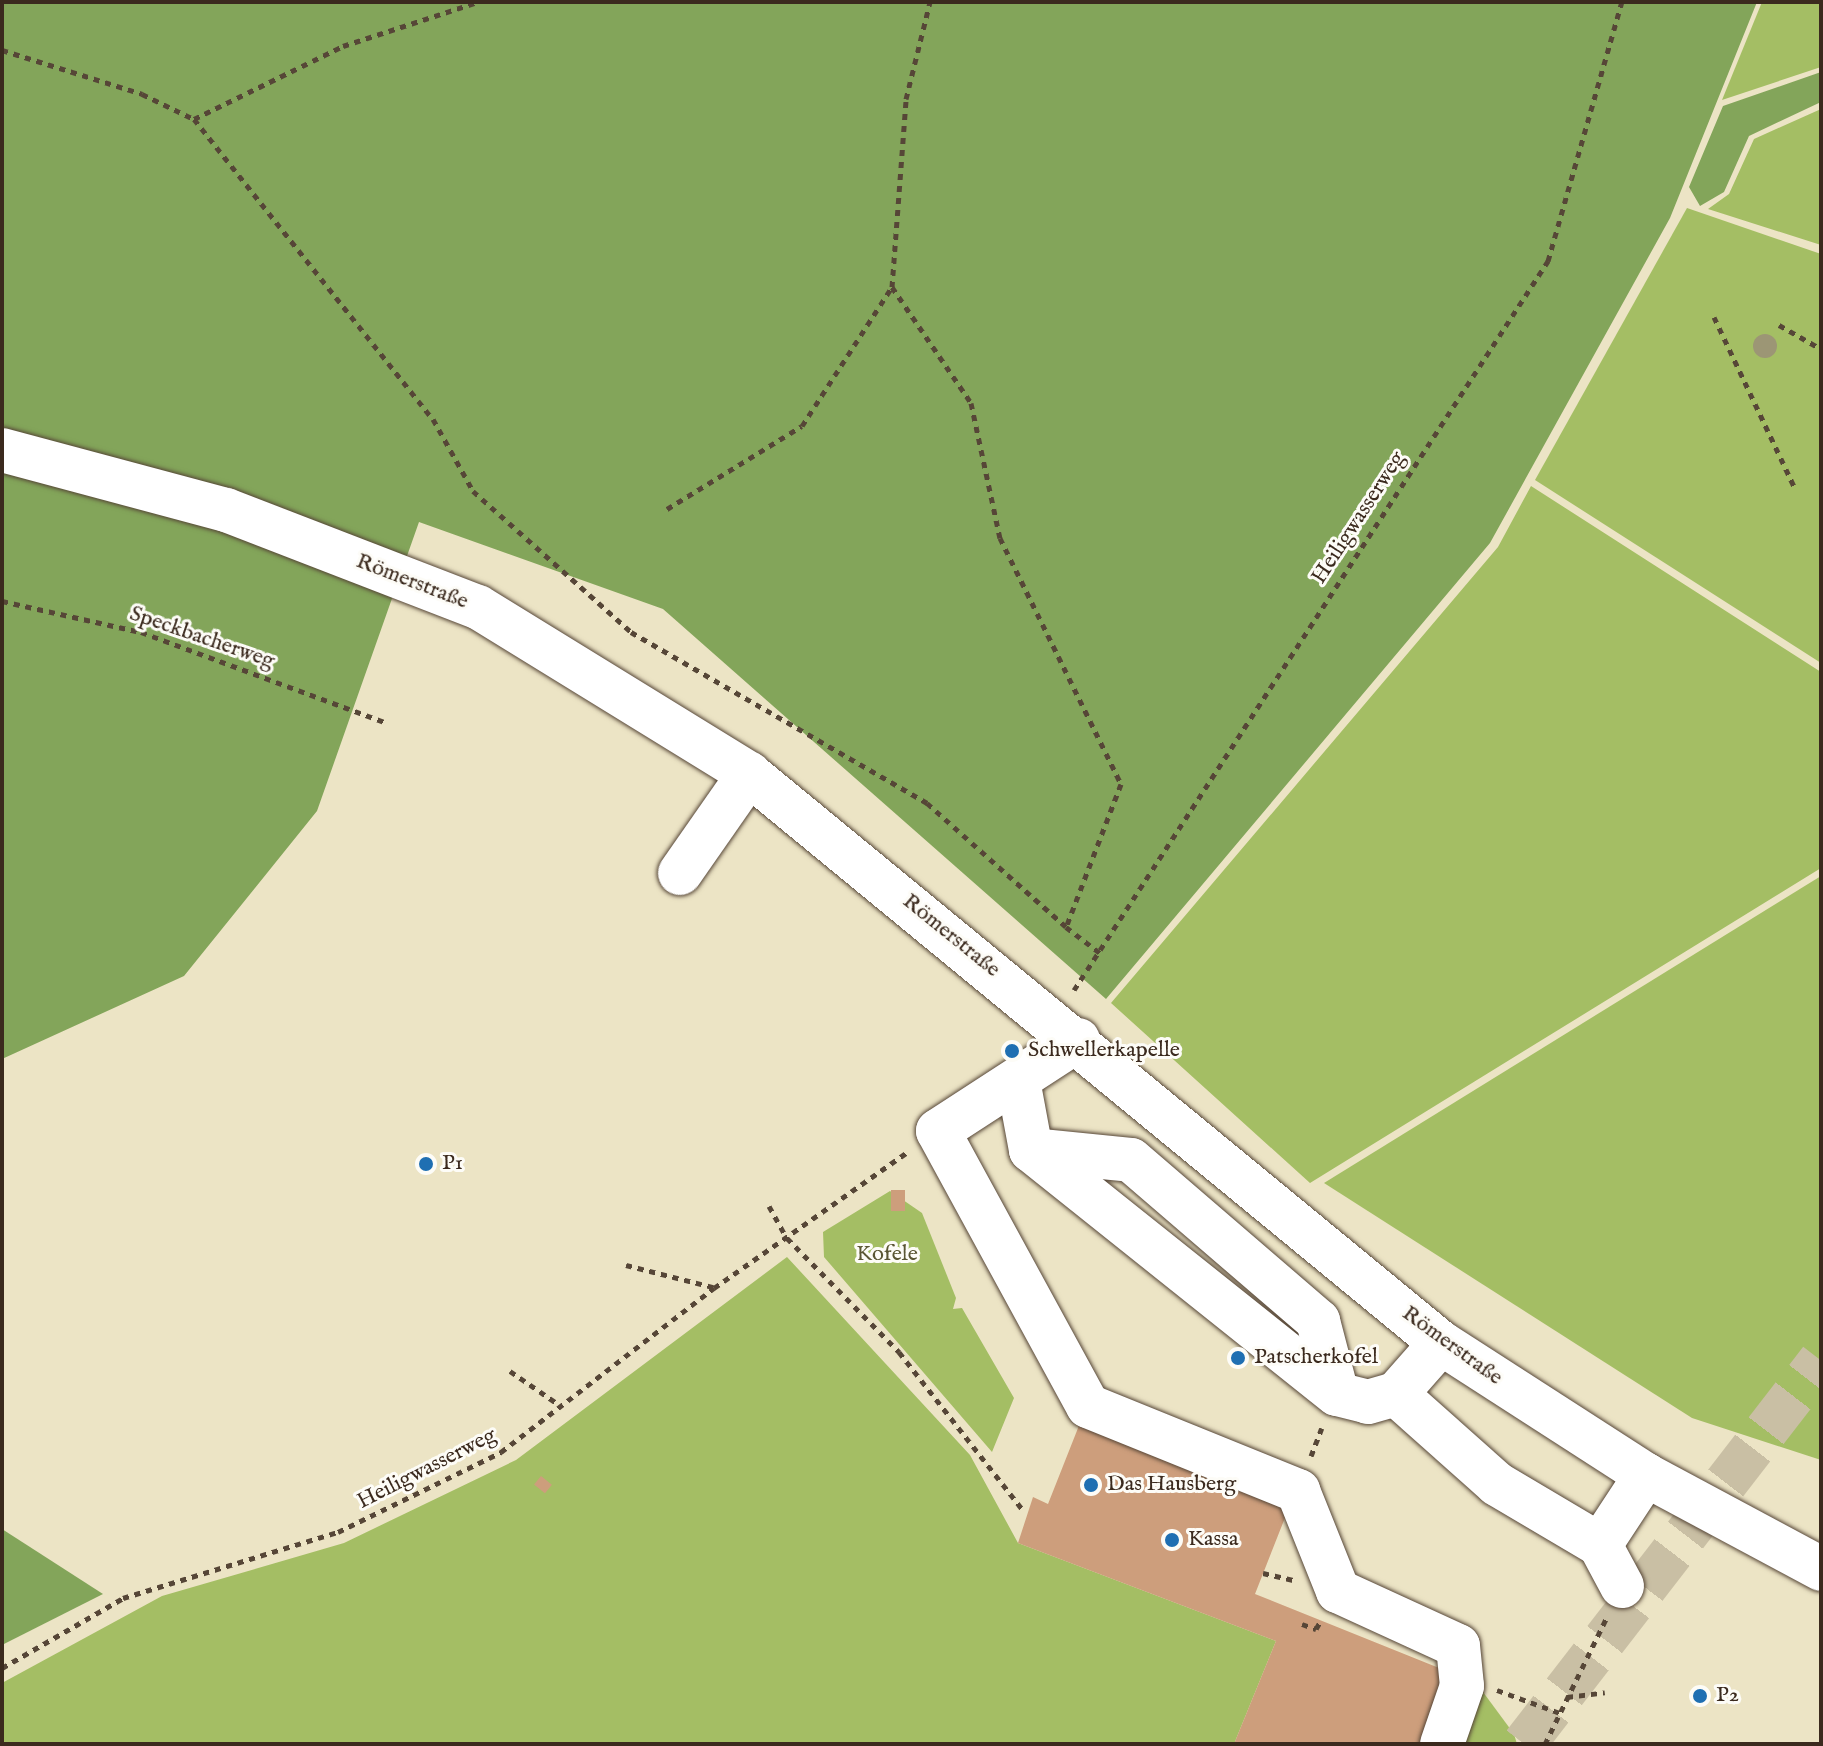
<!DOCTYPE html>
<html>
<head>
<meta charset="utf-8">
<style>
  body { margin:0 }
  #map { position:relative; width:1823px; height:1746px; overflow:hidden; background:#ece4c5; font-family:"IM FELL English",serif }
  div>[style] { position:absolute }
  .green>* { inset:0; background:#a4be64 }
  .forest>* { inset:0; background:#83a55a }
  .building>* { inset:0; background:#cd9e7c; transform-origin:0 0 }
  .minor-tunnel>* { height:44px; margin-top:-22px; transform-origin:0; background:repeating-linear-gradient(90deg,#c9bfa4 0 44px,transparent 0 66px) }
  .path>* { height:5px; margin-top:-2.5px; transform-origin:0; background:repeating-linear-gradient(90deg,#564637 0 6px,transparent 0 12px) }
  .roads { filter:drop-shadow(0 0 2px #564637) drop-shadow(0 0 2px #564637) }
  .minor>* { height:44px; margin:-22px; padding:0 22px; transform-origin:22px; border-radius:22px; background:#fff }
  .major>* { height:44px; margin:-22px; padding:0 22px; transform-origin:22px; border-radius:22px; background:#fff }
  .trees>* { width:24px; height:24px; margin:-12px; border-radius:50%; background:#9c9675 }
  .dots>* { width:22px; height:22px; translate:-50% -50%; box-sizing:border-box; border:4px solid #fdfcf7; border-radius:50% }
  span { translate:-50% -50%; white-space:nowrap; text-align:center; line-height:1.15; -webkit-text-stroke:6px #fdfcf7; paint-order:stroke }
  .street-label { font-size:22px; color:#3b2a1e }
  .poi-label { font-size:22px; color:#3b2a1e }
  .left { translate:0 -50%; text-align:left }
  .park-label { font-size:22px; color:#5a5633 }
  .frame { position:absolute; inset:0; border:4px solid #3b2a1e; pointer-events:none }
</style>
</head>
<body>
<div id="map">
  <div class="green">
    <i style="clip-path:polygon(1762px 2px,1821px 2px,1821px 67px,1722px 100px)"></i>
    <i style="clip-path:polygon(1821px 109px,1821px 245px,1708px 209px,1729px 194px,1754px 139px)"></i>
    <i style="clip-path:polygon(1687px 208px,1821px 254px,1821px 663px,1535px 480px)"></i>
    <i style="clip-path:polygon(1531px 486px,1821px 672px,1821px 868px,1310px 1183px,1111px 1003px,1498px 547px)"></i>
    <i style="clip-path:polygon(1821px 876px,1821px 1460px,1692px 1418px,1324px 1183px)"></i>
    <i style="clip-path:polygon(890px 1191px,922px 1213px,956px 1298px,953px 1309px,962px 1308px,1014px 1398px,992px 1452px,824px 1257px,823px 1232px)"></i>
    <i style="clip-path:polygon(787px 1257px,970px 1455px,1018px 1543px,1276px 1641px,1234px 1744px,2px 1744px,2px 1683px,162px 1596px,344px 1543px,516px 1460px)"></i>
    <i style="clip-path:polygon(1483px 1692px,1514px 1734px,1517px 1744px,1463px 1744px)"></i>
  </div>
  <div class="forest">
    <i style="clip-path:polygon(2px 2px,1757px 2px,1670px 218px,1490px 543px,1106px 999px,663px 609px,419px 522px,317px 811px,184px 976px,2px 1059px)"></i>
    <i style="clip-path:polygon(1821px 72px,1821px 102px,1749px 136px,1724px 192px,1700px 206px,1689px 187px,1723px 106px)"></i>
    <i style="clip-path:polygon(2px 1529px,103px 1594px,2px 1645px)"></i>
  </div>
  <div class="building">
    <i style="left:891px;top:1190px;width:14px;height:21px"></i>
    <i style="clip-path:polygon(1080px 1423px,1290px 1505px,1255px 1594px,1449px 1672px,1421px 1744px,1234px 1744px,1276px 1641px,1018px 1543px,1033px 1497px,1048px 1504px)"></i>
    <i style="left:541px;top:1476px;width:14px;height:11px;rotate:39deg"></i>
  </div>
  <div class="minor-tunnel">
    <i style="left:1524px;top:1744px;width:485px;rotate:-52.3deg"></i>
  </div>
  <div class="path">
    <i style="left:2px;top:50px;width:147px;rotate:17.4deg"></i>
    <i style="left:142px;top:94px;width:58px;rotate:25.7deg"></i>
    <i style="left:194px;top:119px;width:166px;rotate:-26.1deg"></i>
    <i style="left:343px;top:46px;width:142px;rotate:-18.1deg"></i>
    <i style="left:194px;top:119px;width:384px;rotate:51.5deg"></i>
    <i style="left:433px;top:419px;width:82px;rotate:60.9deg"></i>
    <i style="left:473px;top:491px;width:212px;rotate:41.7deg"></i>
    <i style="left:631px;top:632px;width:342px;rotate:30deg"></i>
    <i style="left:927px;top:803px;width:186px;rotate:41.7deg"></i>
    <i style="left:892px;top:287px;width:140px;rotate:55.7deg"></i>
    <i style="left:971px;top:403px;width:138px;rotate:77.9deg"></i>
    <i style="left:1000px;top:538px;width:274px;rotate:63.8deg"></i>
    <i style="left:1121px;top:784px;width:153px;rotate:111deg"></i>
    <i style="left:1066px;top:927px;width:43px;rotate:37.4deg"></i>
    <i style="left:1714px;top:317px;width:187px;rotate:64.7deg"></i>
    <i style="left:1779px;top:325px;width:48px;rotate:29.7deg"></i>
    <i style="left:667px;top:509px;width:158px;rotate:-31.6deg"></i>
    <i style="left:802px;top:426px;width:166px;rotate:-57.1deg"></i>
    <i style="left:892px;top:287px;width:189px;rotate:-85.7deg"></i>
    <i style="left:906px;top:99px;width:100px;rotate:-76.1deg"></i>
    <i style="left:2px;top:601px;width:142px;rotate:12.6deg"></i>
    <i style="left:141px;top:632px;width:262px;rotate:20.3deg"></i>
    <i style="left:1074px;top:990px;width:870px;rotate:-56.97deg"></i>
    <i style="left:1548px;top:261px;width:269px;rotate:-74.1deg"></i>
    <i style="left:769px;top:1206px;width:37px;rotate:61deg"></i>
    <i style="left:787px;top:1238px;width:160px;rotate:45.5deg"></i>
    <i style="left:899px;top:1352px;width:199px;rotate:51.9deg"></i>
    <i style="left:626px;top:1265px;width:90px;rotate:14.2deg"></i>
    <i style="left:510px;top:1371px;width:62px;rotate:34.5deg"></i>
    <i style="left:1311px;top:1456px;width:30px;rotate:-69deg"></i>
    <i style="left:1263px;top:1573px;width:31px;rotate:13deg"></i>
    <i style="left:1302px;top:1624px;width:15px;rotate:20deg"></i>
    <i style="left:1316px;top:1629px;width:8px;rotate:-60deg"></i>
    <i style="left:2px;top:1668px;width:140px;rotate:-30deg"></i>
    <i style="left:123px;top:1598px;width:225px;rotate:-17.1deg"></i>
    <i style="left:338px;top:1532px;width:182px;rotate:-26.1deg"></i>
    <i style="left:501px;top:1452px;width:269px;rotate:-37.6deg"></i>
    <i style="left:714px;top:1288px;width:235px;rotate:-35.1deg"></i>
    <i style="left:1497px;top:1690px;width:67px;rotate:20.1deg"></i>
    <i style="left:1567px;top:1697px;width:38px;rotate:-7deg"></i>
    <i style="left:1545px;top:1744px;width:139px;rotate:-64deg"></i>
  </div>
  <div class="roads">
    <div class="minor">
      <i style="left:680px;top:873px;width:121px;rotate:-55.1deg"></i>
      <i style="left:1078px;top:1040px;width:167px;rotate:147deg"></i>
      <i style="left:938px;top:1131px;width:313px;rotate:61.4deg"></i>
      <i style="left:1088px;top:1406px;width:227px;rotate:22deg"></i>
      <i style="left:1298px;top:1491px;width:108px;rotate:68.2deg"></i>
      <i style="left:1338px;top:1591px;width:132px;rotate:24.6deg"></i>
      <i style="left:1458px;top:1646px;width:40px;rotate:84.3deg"></i>
      <i style="left:1462px;top:1686px;width:61px;rotate:109deg"></i>
      <i style="left:1018px;top:1080px;width:71px;rotate:79.5deg"></i>
      <i style="left:1031px;top:1150px;width:391px;rotate:38.6deg"></i>
      <i style="left:1337px;top:1394px;width:32px;rotate:14deg"></i>
      <i style="left:1368px;top:1402px;width:29px;rotate:-16deg"></i>
      <i style="left:1396px;top:1394px;width:68px;rotate:-48.6deg"></i>
      <i style="left:1031px;top:1150px;width:100px;rotate:5.7deg"></i>
      <i style="left:1131px;top:1160px;width:247px;rotate:40.7deg"></i>
      <i style="left:1318px;top:1321px;width:75px;rotate:75.4deg"></i>
      <i style="left:1396px;top:1394px;width:135px;rotate:41.7deg"></i>
      <i style="left:1497px;top:1484px;width:120px;rotate:30.6deg"></i>
      <i style="left:1622px;top:1586px;width:47px;rotate:-118.2deg"></i>
      <i style="left:1600px;top:1545px;width:84px;rotate:-56.7deg"></i>
    </div>
    <div class="major">
      <i style="left:2px;top:450px;width:232px;rotate:15deg"></i>
      <i style="left:226px;top:510px;width:270px;rotate:21.1deg"></i>
      <i style="left:478px;top:607px;width:318px;rotate:31.6deg"></i>
      <i style="left:749px;top:774px;width:896px;rotate:39.43deg"></i>
      <i style="left:1441px;top:1343px;width:244px;rotate:32.8deg"></i>
      <i style="left:1646px;top:1475px;width:199px;rotate:28.2deg"></i>
    </div>
  </div>
  <div class="trees">
    <i style="left:1765px;top:346px"></i>
  </div>
  <div class="dots">
    <i style="left:1012px;top:1051px;background:#1f6fb2"></i>
    <i style="left:426px;top:1164px;background:#1f6fb2"></i>
    <i style="left:1238px;top:1358px;background:#1f6fb2"></i>
    <i style="left:1091px;top:1485px;background:#1f6fb2"></i>
    <i style="left:1172px;top:1540px;background:#1f6fb2"></i>
    <i style="left:1700px;top:1696px;background:#1f6fb2"></i>
  </div>
  <div class="street-label">
    <span style="left:1359px;top:518px;rotate:-57deg">Heiligwasserweg</span>
    <span style="left:412px;top:582px;rotate:21deg">Römerstraße</span>
    <span style="left:202px;top:638px;rotate:19deg">Speckbacherweg</span>
    <span style="left:951px;top:936px;rotate:39deg">Römerstraße</span>
    <span style="left:1452px;top:1346px;rotate:36deg">Römerstraße</span>
    <span style="left:427px;top:1469px;rotate:-27deg">Heiligwasserweg</span>
  </div>
  <div class="poi-label">
    <span class="left" style="left:1028px;top:1051px">Schwellerkapelle</span>
    <span class="left" style="left:442px;top:1164px">P1</span>
    <span class="left" style="left:1254px;top:1358px">Patscherkofel</span>
    <span class="left" style="left:1107px;top:1485px">Das Hausberg</span>
    <span class="left" style="left:1188px;top:1540px">Kassa</span>
    <span class="left" style="left:1716px;top:1696px">P2</span>
  </div>
  <div class="park-label">
    <span style="left:887px;top:1255px">Kofele</span>
  </div>
  <div class="frame"></div>
</div>
</body>
</html>
